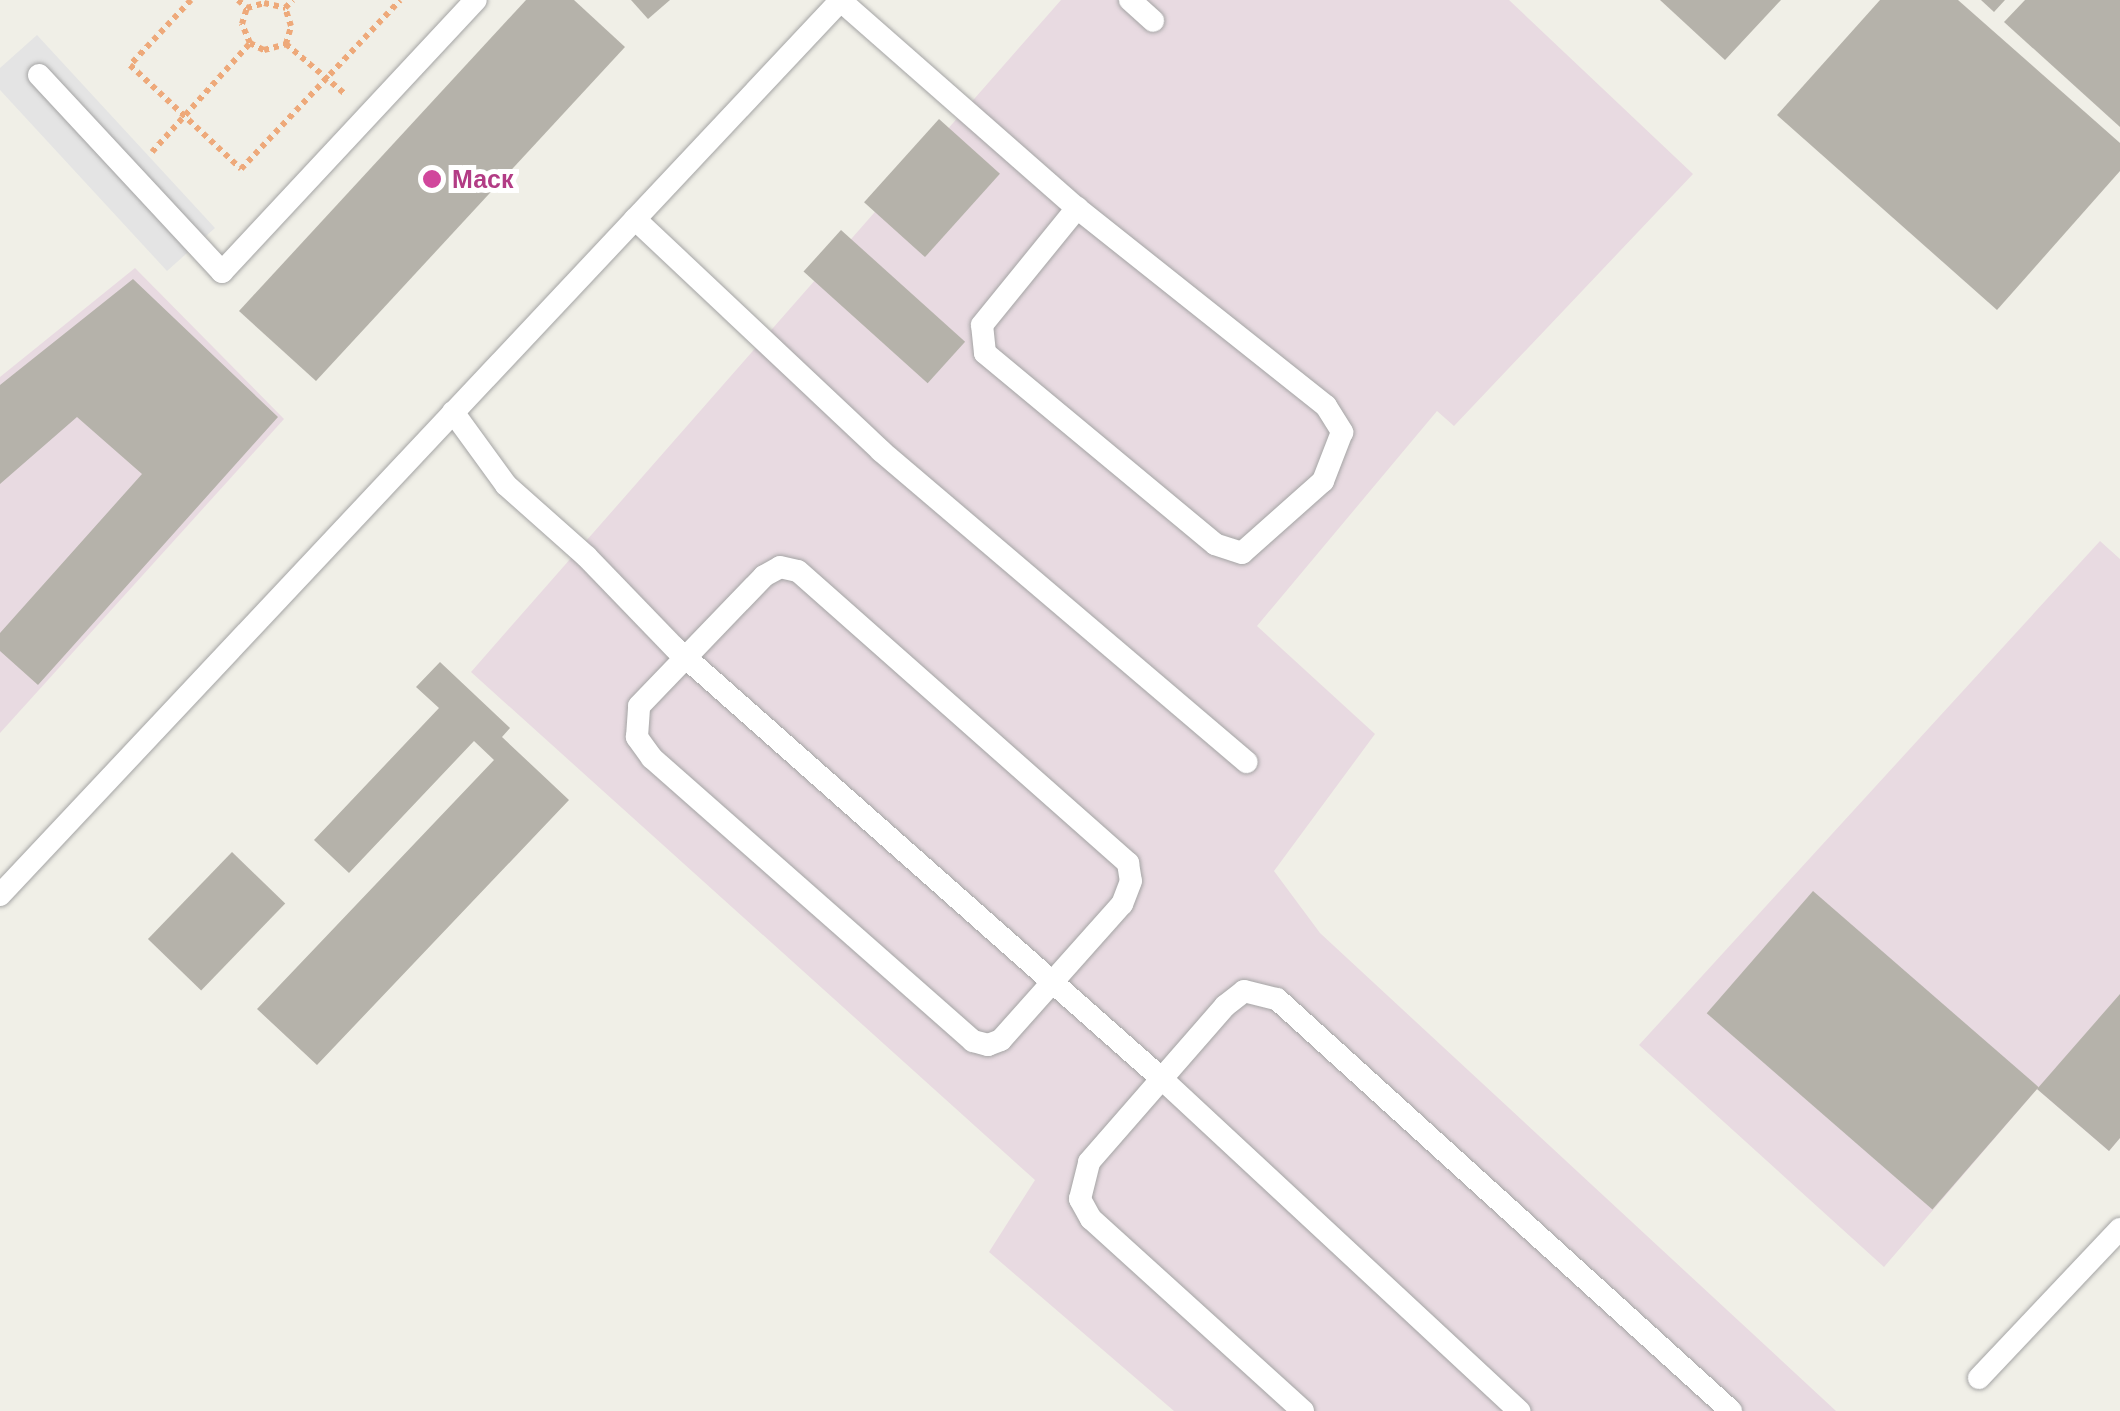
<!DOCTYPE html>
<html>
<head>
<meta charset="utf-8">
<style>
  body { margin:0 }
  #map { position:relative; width:2120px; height:1411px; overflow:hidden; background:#f0efe7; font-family:Helvetica,sans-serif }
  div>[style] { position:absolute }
  .industrial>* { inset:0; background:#e8dae1 }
  .parking>* { inset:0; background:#e4e4e4 }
  .building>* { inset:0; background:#b5b2aa; transform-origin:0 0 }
  .path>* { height:6px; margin-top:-3px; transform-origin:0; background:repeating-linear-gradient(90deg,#eea97a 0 5px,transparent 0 10px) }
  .roads { filter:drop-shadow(0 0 2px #a4a4a4) drop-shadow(0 0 2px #a4a4a4) }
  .service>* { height:22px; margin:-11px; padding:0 11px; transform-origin:11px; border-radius:11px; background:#fff }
  .dots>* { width:28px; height:28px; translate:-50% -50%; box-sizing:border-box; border:5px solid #fff; border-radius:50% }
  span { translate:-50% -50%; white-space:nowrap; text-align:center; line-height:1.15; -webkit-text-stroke:10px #fff; paint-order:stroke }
  .hotel-label { font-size:25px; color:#b23c85; font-weight:700 }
  .left { translate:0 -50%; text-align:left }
</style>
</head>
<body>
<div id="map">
  <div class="industrial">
    <i style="clip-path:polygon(1061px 0,1509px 0,1693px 174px,1454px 426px,1437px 411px,1257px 626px,1375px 734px,1274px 871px,1320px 933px,1836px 1411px,1174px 1411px,989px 1252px,1035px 1180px,471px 672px)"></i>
    <i style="clip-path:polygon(135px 268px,284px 419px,0 733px,0 377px)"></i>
    <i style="clip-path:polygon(2100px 541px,2120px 559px,2120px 1138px,2109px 1151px,2037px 1089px,1884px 1267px,1639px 1045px)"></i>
  </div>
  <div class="parking">
    <i style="clip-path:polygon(37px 35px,215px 228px,167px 271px,0 90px,0 68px)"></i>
  </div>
  <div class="building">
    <i style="clip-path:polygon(526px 0,574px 0,625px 47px,316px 381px,239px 311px)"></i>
    <i style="clip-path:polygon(631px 0,670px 0,648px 19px)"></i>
    <i style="clip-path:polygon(1660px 0,1781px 0,1725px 60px)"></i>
    <i style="clip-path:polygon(1880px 0,1958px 0,2120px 143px,2120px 171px,1997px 310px,1777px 115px)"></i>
    <i style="clip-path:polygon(1981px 0,2005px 0,1994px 12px)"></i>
    <i style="clip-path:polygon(2025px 0,2120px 0,2120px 127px,2004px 22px)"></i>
    <i style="left:939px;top:119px;width:82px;height:112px;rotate:42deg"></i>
    <i style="left:841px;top:230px;width:167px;height:56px;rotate:42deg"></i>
    <i style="clip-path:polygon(133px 279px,278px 417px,38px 685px,0 651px,0 633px,142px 474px,77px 417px,0 484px,0 385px)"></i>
    <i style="clip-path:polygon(440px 662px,510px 728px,502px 737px,569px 800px,317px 1065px,257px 1009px,494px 760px,474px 741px,349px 873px,314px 840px,439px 708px,416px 687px)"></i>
    <i style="left:232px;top:852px;width:74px;height:121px;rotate:44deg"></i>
    <i style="left:1813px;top:891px;width:299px;height:162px;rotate:41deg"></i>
    <i style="clip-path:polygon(2120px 994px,2120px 1138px,2109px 1151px,2037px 1089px)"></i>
  </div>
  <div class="path">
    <i style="left:191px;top:0;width:89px;rotate:133.2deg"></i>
    <i style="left:130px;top:65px;width:152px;rotate:43.1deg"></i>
    <i style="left:241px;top:169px;width:232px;rotate:-46.7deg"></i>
    <i style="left:238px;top:0;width:12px;rotate:42deg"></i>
    <i style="left:250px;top:43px;width:21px;rotate:-113deg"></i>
    <i style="left:242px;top:24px;width:17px;rotate:-73deg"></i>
    <i style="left:247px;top:8px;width:18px;rotate:-16deg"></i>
    <i style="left:264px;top:3px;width:22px;rotate:13deg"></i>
    <i style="left:286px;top:44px;width:19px;rotate:-74deg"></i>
    <i style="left:291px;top:26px;width:19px;rotate:-108deg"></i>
    <i style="left:285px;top:8px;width:11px;rotate:-45deg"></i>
    <i style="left:152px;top:152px;width:147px;rotate:-48deg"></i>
    <i style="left:250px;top:43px;width:16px;rotate:27deg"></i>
    <i style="left:264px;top:50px;width:23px;rotate:-15deg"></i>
    <i style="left:286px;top:44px;width:77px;rotate:40.3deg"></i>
  </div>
  <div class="roads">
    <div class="service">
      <i style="left:1130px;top:0;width:31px;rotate:42deg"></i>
      <i style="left:841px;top:1px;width:314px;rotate:41.3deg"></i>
      <i style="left:1077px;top:208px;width:318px;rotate:38.5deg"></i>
      <i style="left:1326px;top:406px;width:31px;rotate:58deg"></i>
      <i style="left:1342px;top:432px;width:53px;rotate:111.2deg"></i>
      <i style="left:1323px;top:481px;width:108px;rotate:138.4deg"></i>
      <i style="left:1242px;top:553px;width:28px;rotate:-162deg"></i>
      <i style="left:1215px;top:544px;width:299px;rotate:-140.3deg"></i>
      <i style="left:985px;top:353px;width:28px;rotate:-96deg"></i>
      <i style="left:982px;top:325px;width:151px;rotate:-50.9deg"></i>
      <i style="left:39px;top:75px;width:269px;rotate:47.1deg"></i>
      <i style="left:222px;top:272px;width:372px;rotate:-47deg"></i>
      <i style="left:635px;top:219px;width:338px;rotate:43.3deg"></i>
      <i style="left:881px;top:451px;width:480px;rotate:40.4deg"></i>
      <i style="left:453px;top:412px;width:90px;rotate:54deg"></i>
      <i style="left:506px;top:485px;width:108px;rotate:41.6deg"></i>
      <i style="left:587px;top:557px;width:127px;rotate:46deg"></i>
      <i style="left:675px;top:648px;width:650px;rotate:41.51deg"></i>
      <i style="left:1162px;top:1079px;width:488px;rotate:42.9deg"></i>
      <i style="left:780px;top:567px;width:18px;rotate:13deg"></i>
      <i style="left:798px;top:571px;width:441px;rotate:41.5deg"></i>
      <i style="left:1128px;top:863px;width:18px;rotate:81deg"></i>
      <i style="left:1131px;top:881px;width:25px;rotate:111deg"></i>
      <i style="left:1122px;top:904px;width:182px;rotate:131.7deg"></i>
      <i style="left:1001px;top:1040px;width:14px;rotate:159deg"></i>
      <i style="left:988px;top:1045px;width:16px;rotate:-165deg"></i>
      <i style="left:973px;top:1041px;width:428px;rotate:-138.6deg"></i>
      <i style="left:652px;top:758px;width:26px;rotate:-126deg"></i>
      <i style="left:637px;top:737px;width:31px;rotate:-86deg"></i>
      <i style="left:639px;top:706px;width:180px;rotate:-46.1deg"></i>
      <i style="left:764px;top:576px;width:18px;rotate:-29deg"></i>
      <i style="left:0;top:895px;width:1228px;rotate:-46.78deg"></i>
      <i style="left:1979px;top:1378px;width:205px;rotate:-46.6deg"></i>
      <i style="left:1303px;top:1411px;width:286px;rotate:-137.8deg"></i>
      <i style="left:1091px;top:1219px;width:23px;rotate:-119deg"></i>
      <i style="left:1080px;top:1199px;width:38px;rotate:-76deg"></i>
      <i style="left:1089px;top:1162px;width:207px;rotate:-48.9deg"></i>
      <i style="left:1225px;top:1006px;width:24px;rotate:-38deg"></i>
      <i style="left:1244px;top:991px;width:34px;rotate:14deg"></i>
      <i style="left:1277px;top:999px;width:613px;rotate:42.22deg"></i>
    </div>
  </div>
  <div class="dots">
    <i style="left:432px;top:179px;background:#d1479c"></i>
  </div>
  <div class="hotel-label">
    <span class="left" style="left:452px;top:179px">Маск</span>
  </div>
</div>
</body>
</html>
